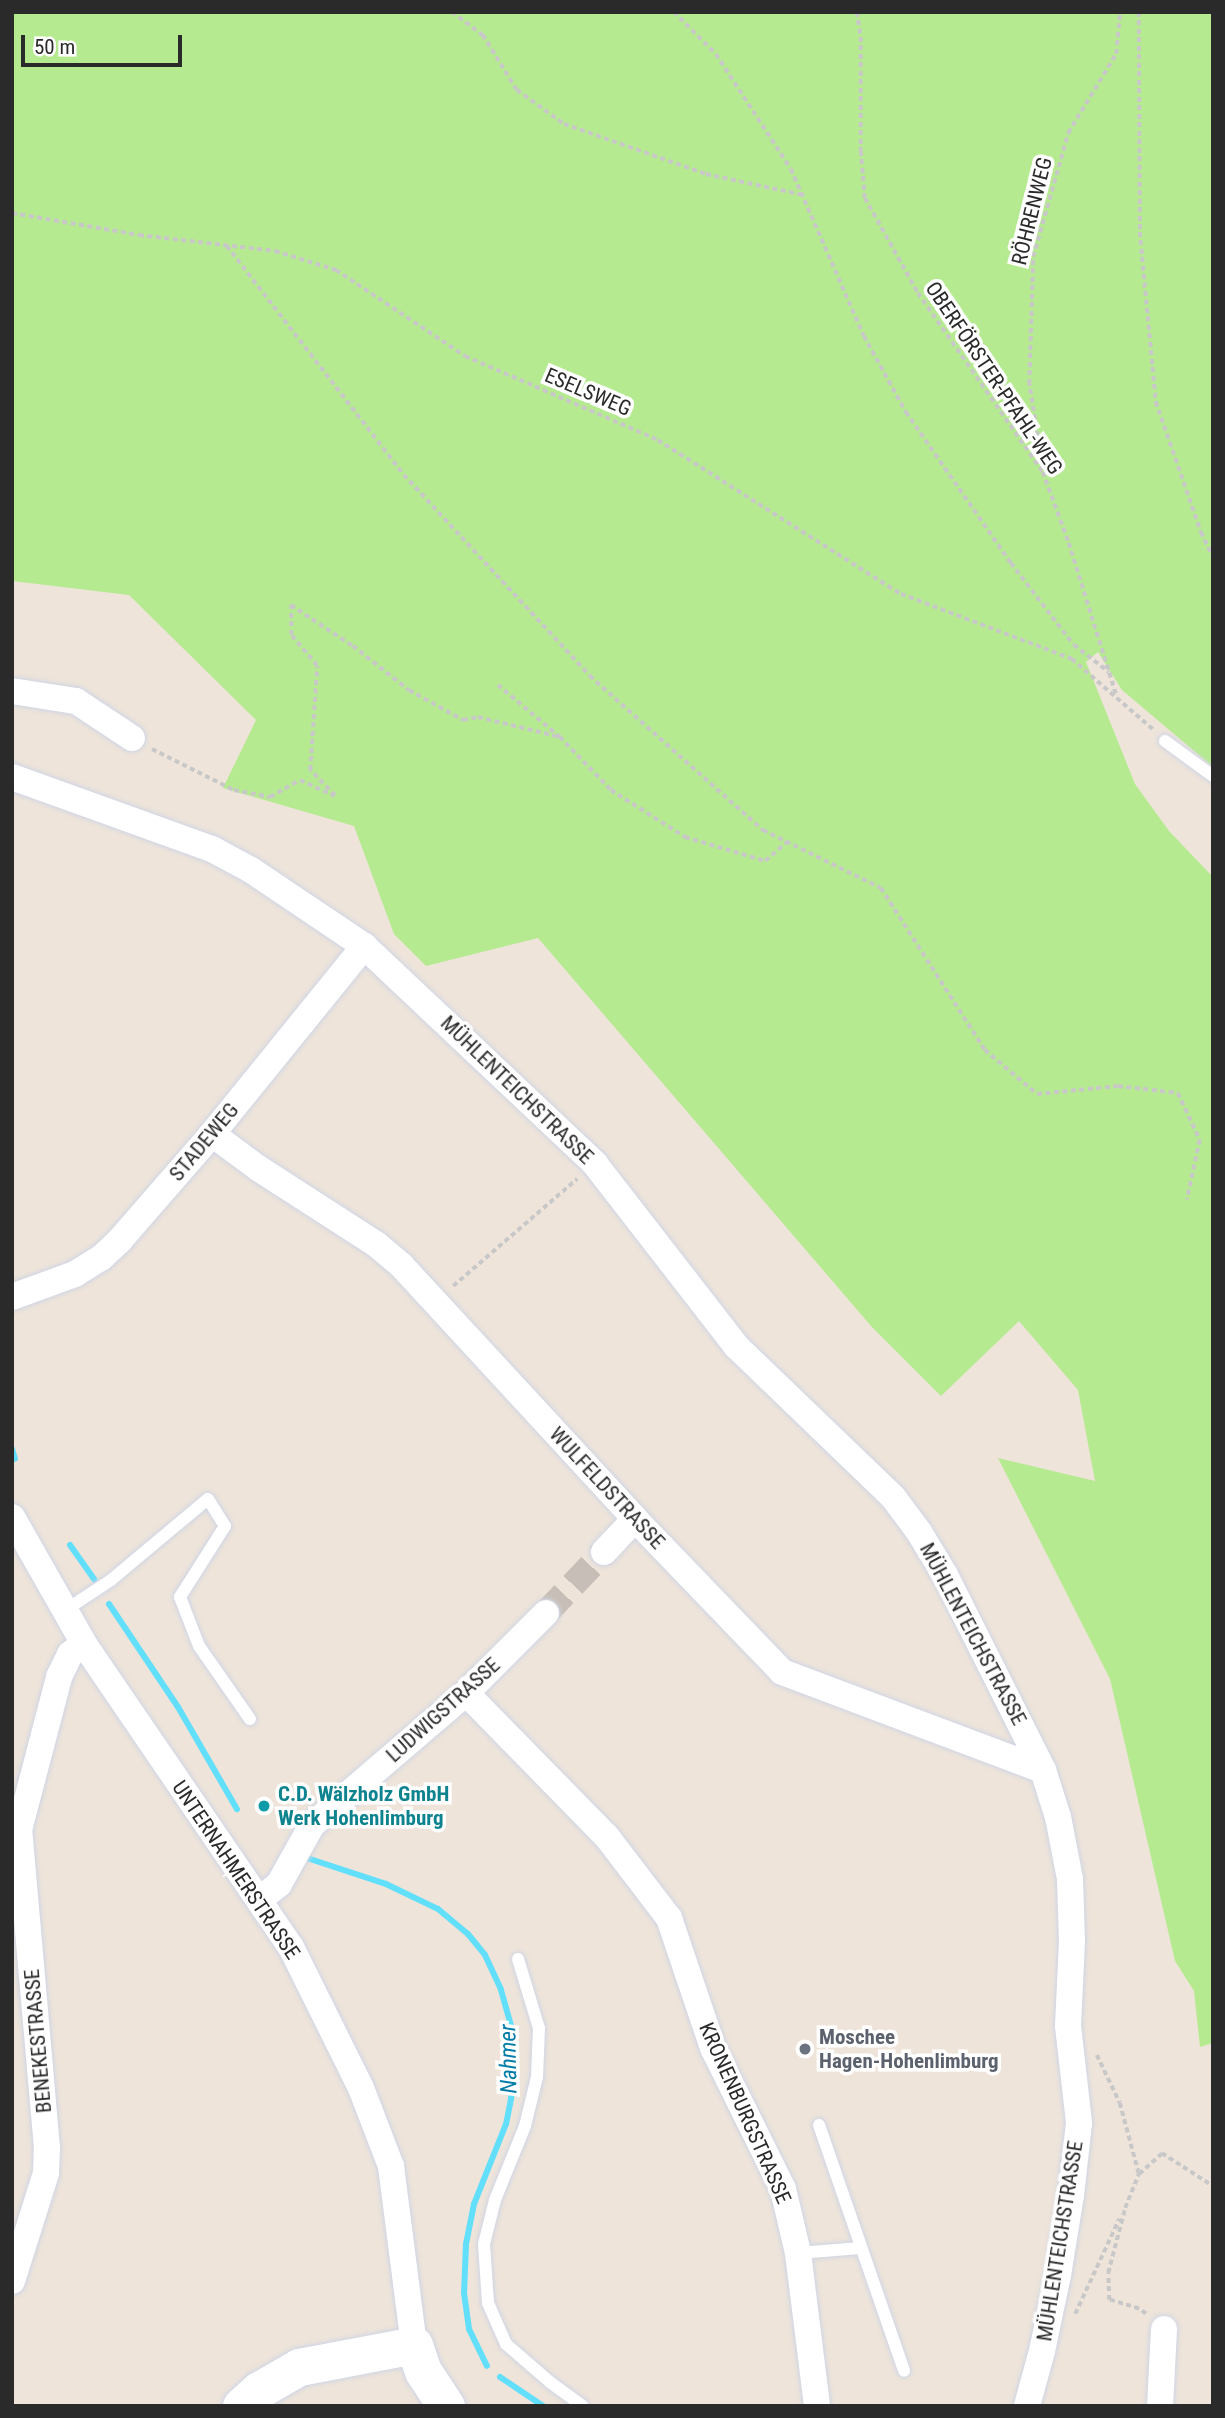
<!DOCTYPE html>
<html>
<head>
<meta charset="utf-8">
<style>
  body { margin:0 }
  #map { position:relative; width:1225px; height:2418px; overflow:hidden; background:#eee4da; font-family:"Roboto Condensed",sans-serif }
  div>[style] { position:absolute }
  .green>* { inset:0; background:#b6ea90 }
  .stream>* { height:6px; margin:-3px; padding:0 3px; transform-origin:3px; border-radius:3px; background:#62dffb }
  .street-tunnel>* { height:26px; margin-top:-13px; transform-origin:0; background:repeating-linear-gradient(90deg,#c7bfb7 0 26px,transparent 0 39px) }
  .path>* { height:3.5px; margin-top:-1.75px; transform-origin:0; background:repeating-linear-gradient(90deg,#c8c8c8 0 5px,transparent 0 8.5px) }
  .roads { filter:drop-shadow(0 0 2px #cfd5e5) drop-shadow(0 0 2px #cfd5e5) }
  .lane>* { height:12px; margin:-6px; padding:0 6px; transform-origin:6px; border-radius:6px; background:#fff }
  .street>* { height:26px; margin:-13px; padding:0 13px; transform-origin:13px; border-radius:13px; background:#fff }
  .secondary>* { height:37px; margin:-18.5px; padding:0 18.5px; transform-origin:18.5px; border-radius:18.5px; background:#fff }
  .dots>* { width:19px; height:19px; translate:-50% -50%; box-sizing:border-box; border:4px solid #fff; border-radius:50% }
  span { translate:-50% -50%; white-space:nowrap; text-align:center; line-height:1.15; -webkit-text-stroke:7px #fff; paint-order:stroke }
  .street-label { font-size:21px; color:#2a2a2a }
  .culture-label { font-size:21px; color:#0d838f; font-weight:700 }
  .left { translate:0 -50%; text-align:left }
  .worship-label { font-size:21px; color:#5b616d; font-weight:700 }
  .water-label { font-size:23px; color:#007ca8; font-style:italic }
  .frame { position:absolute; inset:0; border:14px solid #2a2a2a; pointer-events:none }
  .scale { position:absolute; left:21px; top:35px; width:161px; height:32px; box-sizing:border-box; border:4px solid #2a2a2a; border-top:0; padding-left:9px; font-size:21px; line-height:24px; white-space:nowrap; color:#2a2a2a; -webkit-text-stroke:5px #fff; paint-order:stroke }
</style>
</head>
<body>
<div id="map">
  <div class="green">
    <i style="clip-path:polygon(12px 12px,1213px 12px,1213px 767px,1122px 690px,1098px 652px,1086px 662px,1135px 784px,1169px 831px,1213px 877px,1213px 2043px,1200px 2047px,1194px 1991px,1175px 1961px,1110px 1679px,998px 1458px,1095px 1481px,1078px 1390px,1019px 1321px,941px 1396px,871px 1326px,538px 938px,426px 966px,394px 934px,354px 826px,223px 788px,256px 720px,129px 595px,12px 581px)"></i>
  </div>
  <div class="stream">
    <i style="left:12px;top:1449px;width:10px;rotate:73deg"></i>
    <i style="left:70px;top:1545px;width:42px;rotate:54.8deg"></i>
    <i style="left:109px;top:1604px;width:124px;rotate:56.2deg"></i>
    <i style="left:178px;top:1707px;width:118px;rotate:60deg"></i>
    <i style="left:304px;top:1857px;width:86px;rotate:18.2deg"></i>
    <i style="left:386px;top:1884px;width:58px;rotate:25.7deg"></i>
    <i style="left:438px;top:1909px;width:39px;rotate:40deg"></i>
    <i style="left:468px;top:1934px;width:27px;rotate:51deg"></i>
    <i style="left:485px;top:1955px;width:38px;rotate:65deg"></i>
    <i style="left:501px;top:1990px;width:41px;rotate:74.2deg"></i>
    <i style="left:512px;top:2029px;width:36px;rotate:87deg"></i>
    <i style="left:514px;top:2065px;width:34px;rotate:95deg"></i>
    <i style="left:511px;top:2099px;width:25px;rotate:101deg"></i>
    <i style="left:506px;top:2124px;width:86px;rotate:111.8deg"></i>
    <i style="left:474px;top:2204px;width:41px;rotate:101.3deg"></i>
    <i style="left:466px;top:2244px;width:49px;rotate:92.3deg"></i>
    <i style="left:464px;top:2293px;width:36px;rotate:82deg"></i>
    <i style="left:469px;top:2329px;width:41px;rotate:64.1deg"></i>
    <i style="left:500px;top:2377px;width:52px;rotate:34deg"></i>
  </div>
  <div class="street-tunnel">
    <i style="left:546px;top:1613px;width:84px;rotate:-46.4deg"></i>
  </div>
  <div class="path">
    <i style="left:452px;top:12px;width:39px;rotate:37deg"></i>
    <i style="left:483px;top:35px;width:65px;rotate:58.3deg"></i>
    <i style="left:517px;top:90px;width:58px;rotate:35.9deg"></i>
    <i style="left:564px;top:124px;width:151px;rotate:19.4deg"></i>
    <i style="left:706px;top:174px;width:99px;rotate:12.2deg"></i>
    <i style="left:674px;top:12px;width:59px;rotate:45deg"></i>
    <i style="left:716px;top:54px;width:137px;rotate:56.9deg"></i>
    <i style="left:791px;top:169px;width:182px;rotate:66.4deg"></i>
    <i style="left:864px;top:336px;width:87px;rotate:61.1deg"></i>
    <i style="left:906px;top:412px;width:184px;rotate:55.2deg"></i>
    <i style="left:1011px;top:563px;width:103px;rotate:52.5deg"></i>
    <i style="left:1074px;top:645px;width:44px;rotate:37.6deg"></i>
    <i style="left:857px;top:12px;width:25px;rotate:81deg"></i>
    <i style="left:861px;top:37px;width:114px;rotate:90deg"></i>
    <i style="left:861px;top:151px;width:47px;rotate:85.1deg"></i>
    <i style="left:865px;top:198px;width:109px;rotate:60.8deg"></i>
    <i style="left:918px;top:293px;width:218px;rotate:55.1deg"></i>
    <i style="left:1043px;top:472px;width:76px;rotate:69.9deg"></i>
    <i style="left:1069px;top:543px;width:158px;rotate:72.7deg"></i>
    <i style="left:1139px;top:12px;width:220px;rotate:89.7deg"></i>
    <i style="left:1140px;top:232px;width:171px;rotate:84.6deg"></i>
    <i style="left:1156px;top:402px;width:138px;rotate:70.9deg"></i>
    <i style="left:1201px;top:532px;width:28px;rotate:64deg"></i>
    <i style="left:12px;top:213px;width:129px;rotate:9.8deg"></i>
    <i style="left:139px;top:235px;width:137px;rotate:6.7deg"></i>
    <i style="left:275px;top:251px;width:64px;rotate:17.3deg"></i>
    <i style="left:336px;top:270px;width:155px;rotate:33.7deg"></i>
    <i style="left:465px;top:356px;width:210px;rotate:23.5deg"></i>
    <i style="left:658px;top:440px;width:288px;rotate:32.4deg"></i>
    <i style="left:901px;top:594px;width:183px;rotate:20.8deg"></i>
    <i style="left:1072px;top:659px;width:108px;rotate:40.9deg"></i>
    <i style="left:227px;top:246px;width:289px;rotate:52.3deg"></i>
    <i style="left:404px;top:475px;width:274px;rotate:47.2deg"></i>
    <i style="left:590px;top:676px;width:232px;rotate:41.7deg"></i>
    <i style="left:763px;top:830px;width:131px;rotate:26.2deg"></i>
    <i style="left:881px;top:888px;width:193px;rotate:57.3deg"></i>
    <i style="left:985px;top:1050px;width:68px;rotate:40.2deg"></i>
    <i style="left:1037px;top:1094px;width:81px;rotate:-5.6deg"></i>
    <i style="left:1118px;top:1086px;width:60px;rotate:6.7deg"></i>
    <i style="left:1178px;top:1093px;width:52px;rotate:64.9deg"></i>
    <i style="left:1200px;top:1140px;width:61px;rotate:102.2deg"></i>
    <i style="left:1043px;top:470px;width:87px;rotate:-99.2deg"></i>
    <i style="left:1029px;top:384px;width:127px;rotate:-88.2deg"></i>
    <i style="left:1033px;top:257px;width:129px;rotate:-74.2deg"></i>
    <i style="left:1068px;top:133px;width:92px;rotate:-58.7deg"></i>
    <i style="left:1116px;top:54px;width:42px;rotate:-84.6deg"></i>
    <i style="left:498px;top:685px;width:81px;rotate:40deg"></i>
    <i style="left:560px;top:737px;width:74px;rotate:46.1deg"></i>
    <i style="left:611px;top:790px;width:88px;rotate:32.4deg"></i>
    <i style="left:685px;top:837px;width:84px;rotate:16.7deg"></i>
    <i style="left:765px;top:861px;width:29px;rotate:-41deg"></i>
    <i style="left:152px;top:749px;width:92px;rotate:26.6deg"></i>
    <i style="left:234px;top:790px;width:37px;rotate:11deg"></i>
    <i style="left:270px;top:797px;width:34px;rotate:-30deg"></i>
    <i style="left:300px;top:780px;width:38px;rotate:25deg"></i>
    <i style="left:335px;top:796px;width:36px;rotate:-134deg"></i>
    <i style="left:310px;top:770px;width:104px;rotate:-86.1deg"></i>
    <i style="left:317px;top:666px;width:40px;rotate:-130deg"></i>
    <i style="left:291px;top:635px;width:30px;rotate:-90deg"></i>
    <i style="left:291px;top:605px;width:74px;rotate:33.5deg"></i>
    <i style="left:353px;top:646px;width:71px;rotate:38.2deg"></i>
    <i style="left:409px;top:690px;width:62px;rotate:29.1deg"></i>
    <i style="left:463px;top:720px;width:15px;rotate:-11deg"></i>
    <i style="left:478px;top:717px;width:84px;rotate:13.7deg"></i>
    <i style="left:453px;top:1286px;width:164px;rotate:-40.8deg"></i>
    <i style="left:1097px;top:2055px;width:53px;rotate:64.4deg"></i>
    <i style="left:1120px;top:2103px;width:73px;rotate:75deg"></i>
    <i style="left:1075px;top:2314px;width:105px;rotate:-65.1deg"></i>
    <i style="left:1146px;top:2314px;width:9px;rotate:-144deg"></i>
    <i style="left:1139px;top:2309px;width:31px;rotate:-163deg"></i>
    <i style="left:1109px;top:2300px;width:27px;rotate:-92deg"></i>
    <i style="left:1108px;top:2273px;width:67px;rotate:-75.3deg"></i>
    <i style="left:1125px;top:2208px;width:37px;rotate:-68deg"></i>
    <i style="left:1139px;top:2174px;width:31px;rotate:-42deg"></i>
    <i style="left:1162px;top:2153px;width:61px;rotate:32.9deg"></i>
  </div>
  <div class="roads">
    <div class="lane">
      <i style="left:1165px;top:741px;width:59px;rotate:36.1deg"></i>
      <i style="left:64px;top:1611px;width:56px;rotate:-33.4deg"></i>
      <i style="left:111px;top:1580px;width:126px;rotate:-39.9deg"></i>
      <i style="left:208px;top:1499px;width:32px;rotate:58deg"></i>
      <i style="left:225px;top:1526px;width:84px;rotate:122.4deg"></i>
      <i style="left:180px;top:1597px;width:53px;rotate:68.8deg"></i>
      <i style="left:199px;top:1646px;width:89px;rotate:55.1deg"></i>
      <i style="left:518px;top:1959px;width:72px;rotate:73.1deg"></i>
      <i style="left:539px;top:2028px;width:49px;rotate:92.3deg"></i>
      <i style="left:537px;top:2077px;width:50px;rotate:103.8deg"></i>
      <i style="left:525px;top:2126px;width:80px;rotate:112.1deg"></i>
      <i style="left:495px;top:2200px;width:45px;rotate:104deg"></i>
      <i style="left:484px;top:2244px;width:59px;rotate:86.1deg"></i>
      <i style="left:488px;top:2303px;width:45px;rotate:66.3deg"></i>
      <i style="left:506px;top:2344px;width:60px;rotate:40.9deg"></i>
      <i style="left:551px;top:2383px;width:39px;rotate:36deg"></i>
      <i style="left:819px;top:2125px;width:260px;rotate:70.9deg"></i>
      <i style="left:798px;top:2253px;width:63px;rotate:-4.5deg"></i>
    </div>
    <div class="street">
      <i style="left:12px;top:691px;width:65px;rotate:8.9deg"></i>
      <i style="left:76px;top:701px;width:67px;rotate:33.5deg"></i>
      <i style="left:12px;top:777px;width:213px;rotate:19.8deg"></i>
      <i style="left:212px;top:849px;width:44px;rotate:28.3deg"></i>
      <i style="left:251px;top:870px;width:136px;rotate:33.9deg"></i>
      <i style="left:364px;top:946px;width:318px;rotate:43.3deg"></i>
      <i style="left:595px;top:1164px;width:230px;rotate:52.2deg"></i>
      <i style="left:736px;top:1346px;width:218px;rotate:43.9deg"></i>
      <i style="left:893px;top:1497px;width:44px;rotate:53.4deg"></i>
      <i style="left:919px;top:1532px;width:50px;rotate:58.8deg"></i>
      <i style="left:945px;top:1575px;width:218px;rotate:63.3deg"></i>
      <i style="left:1043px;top:1770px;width:49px;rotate:72.3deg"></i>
      <i style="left:1058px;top:1817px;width:63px;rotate:79deg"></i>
      <i style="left:1070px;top:1879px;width:62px;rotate:88.2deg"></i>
      <i style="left:1072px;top:1941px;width:85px;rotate:92.7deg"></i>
      <i style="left:1068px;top:2026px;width:98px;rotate:83.5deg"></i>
      <i style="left:1079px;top:2123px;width:72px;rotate:96.3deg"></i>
      <i style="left:1071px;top:2195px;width:81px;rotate:99.2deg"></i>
      <i style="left:1058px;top:2275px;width:78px;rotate:101.9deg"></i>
      <i style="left:1042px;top:2351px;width:57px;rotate:105.3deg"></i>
      <i style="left:212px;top:1134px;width:57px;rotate:36.5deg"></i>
      <i style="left:258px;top:1168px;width:140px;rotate:32.8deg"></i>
      <i style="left:376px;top:1244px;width:33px;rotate:40deg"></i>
      <i style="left:401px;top:1265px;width:345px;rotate:47.3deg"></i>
      <i style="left:635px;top:1519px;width:212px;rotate:46.1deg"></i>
      <i style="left:782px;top:1672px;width:279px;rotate:20.6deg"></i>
      <i style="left:12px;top:1297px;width:67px;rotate:-20.1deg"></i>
      <i style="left:75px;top:1274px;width:31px;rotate:-32deg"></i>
      <i style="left:101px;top:1258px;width:26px;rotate:-43deg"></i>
      <i style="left:120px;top:1240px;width:140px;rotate:-49deg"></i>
      <i style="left:212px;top:1134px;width:242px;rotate:-51deg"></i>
      <i style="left:12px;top:1517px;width:146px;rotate:60.4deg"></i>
      <i style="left:84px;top:1644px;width:367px;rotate:55.7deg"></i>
      <i style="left:291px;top:1947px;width:157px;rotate:63.6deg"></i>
      <i style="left:361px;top:2088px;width:84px;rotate:69deg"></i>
      <i style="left:391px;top:2166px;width:180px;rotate:82.7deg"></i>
      <i style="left:604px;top:1552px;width:45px;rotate:-46.8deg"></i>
      <i style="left:466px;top:1693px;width:202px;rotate:45.6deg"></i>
      <i style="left:607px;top:1837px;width:102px;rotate:52.6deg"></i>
      <i style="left:669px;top:1918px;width:137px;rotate:71.3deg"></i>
      <i style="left:713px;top:2048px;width:157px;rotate:63.6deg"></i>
      <i style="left:783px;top:2189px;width:66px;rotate:76.8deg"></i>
      <i style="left:798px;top:2253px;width:154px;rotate:82.9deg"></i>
      <i style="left:260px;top:1899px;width:24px;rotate:-38deg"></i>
      <i style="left:279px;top:1884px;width:68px;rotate:-60.8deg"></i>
      <i style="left:312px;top:1825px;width:203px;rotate:-40.6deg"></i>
      <i style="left:466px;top:1693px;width:113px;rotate:-45deg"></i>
      <i style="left:12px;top:2281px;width:113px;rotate:-72.5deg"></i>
      <i style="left:46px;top:2173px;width:25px;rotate:-88deg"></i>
      <i style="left:47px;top:2148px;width:319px;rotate:-95deg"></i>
      <i style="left:19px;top:1830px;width:158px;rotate:-75.3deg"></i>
      <i style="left:59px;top:1677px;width:25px;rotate:-64deg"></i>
      <i style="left:70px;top:1654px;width:17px;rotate:-36deg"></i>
      <i style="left:1160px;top:2406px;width:77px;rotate:-87deg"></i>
    </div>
    <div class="secondary">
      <i style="left:241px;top:2406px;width:24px;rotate:-42deg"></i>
      <i style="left:259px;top:2390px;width:46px;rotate:-29.9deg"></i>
      <i style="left:299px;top:2367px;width:117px;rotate:-10.8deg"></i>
      <i style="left:414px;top:2345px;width:28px;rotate:71deg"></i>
      <i style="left:423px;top:2371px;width:42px;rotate:56.7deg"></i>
    </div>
  </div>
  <div class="dots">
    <i style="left:264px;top:1806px;background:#0f9aa8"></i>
    <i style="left:805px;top:2049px;background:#6b7280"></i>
  </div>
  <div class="street-label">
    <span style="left:1032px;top:211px;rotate:-76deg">RÖHRENWEG</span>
    <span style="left:994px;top:378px;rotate:56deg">OBERFÖRSTER-PFAHL-WEG</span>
    <span style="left:588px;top:392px;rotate:23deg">ESELSWEG</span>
    <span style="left:517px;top:1090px;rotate:44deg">MÜHLENTEICHSTRASSE</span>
    <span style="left:204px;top:1142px;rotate:-50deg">STADEWEG</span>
    <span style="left:607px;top:1488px;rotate:47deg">WULFELDSTRASSE</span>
    <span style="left:973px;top:1634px;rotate:62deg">MÜHLENTEICHSTRASSE</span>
    <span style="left:443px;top:1710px;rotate:-42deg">LUDWIGSTRASSE</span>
    <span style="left:236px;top:1870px;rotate:56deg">UNTERNAHMERSTRASSE</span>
    <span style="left:38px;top:2041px;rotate:-95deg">BENEKESTRASSE</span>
    <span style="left:745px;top:2113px;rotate:66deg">KRONENBURGSTRASSE</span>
    <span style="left:1060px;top:2241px;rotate:-81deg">MÜHLENTEICHSTRASSE</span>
  </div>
  <div class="culture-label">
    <span class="left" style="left:278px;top:1806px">C.D. Wälzholz GmbH<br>Werk Hohenlimburg</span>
  </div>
  <div class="worship-label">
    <span class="left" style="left:819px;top:2049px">Moschee<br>Hagen-Hohenlimburg</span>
  </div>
  <div class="water-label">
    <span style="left:509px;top:2059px;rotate:-91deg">Nahmer</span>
  </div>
  <div class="frame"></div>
  <div class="scale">50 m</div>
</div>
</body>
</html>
